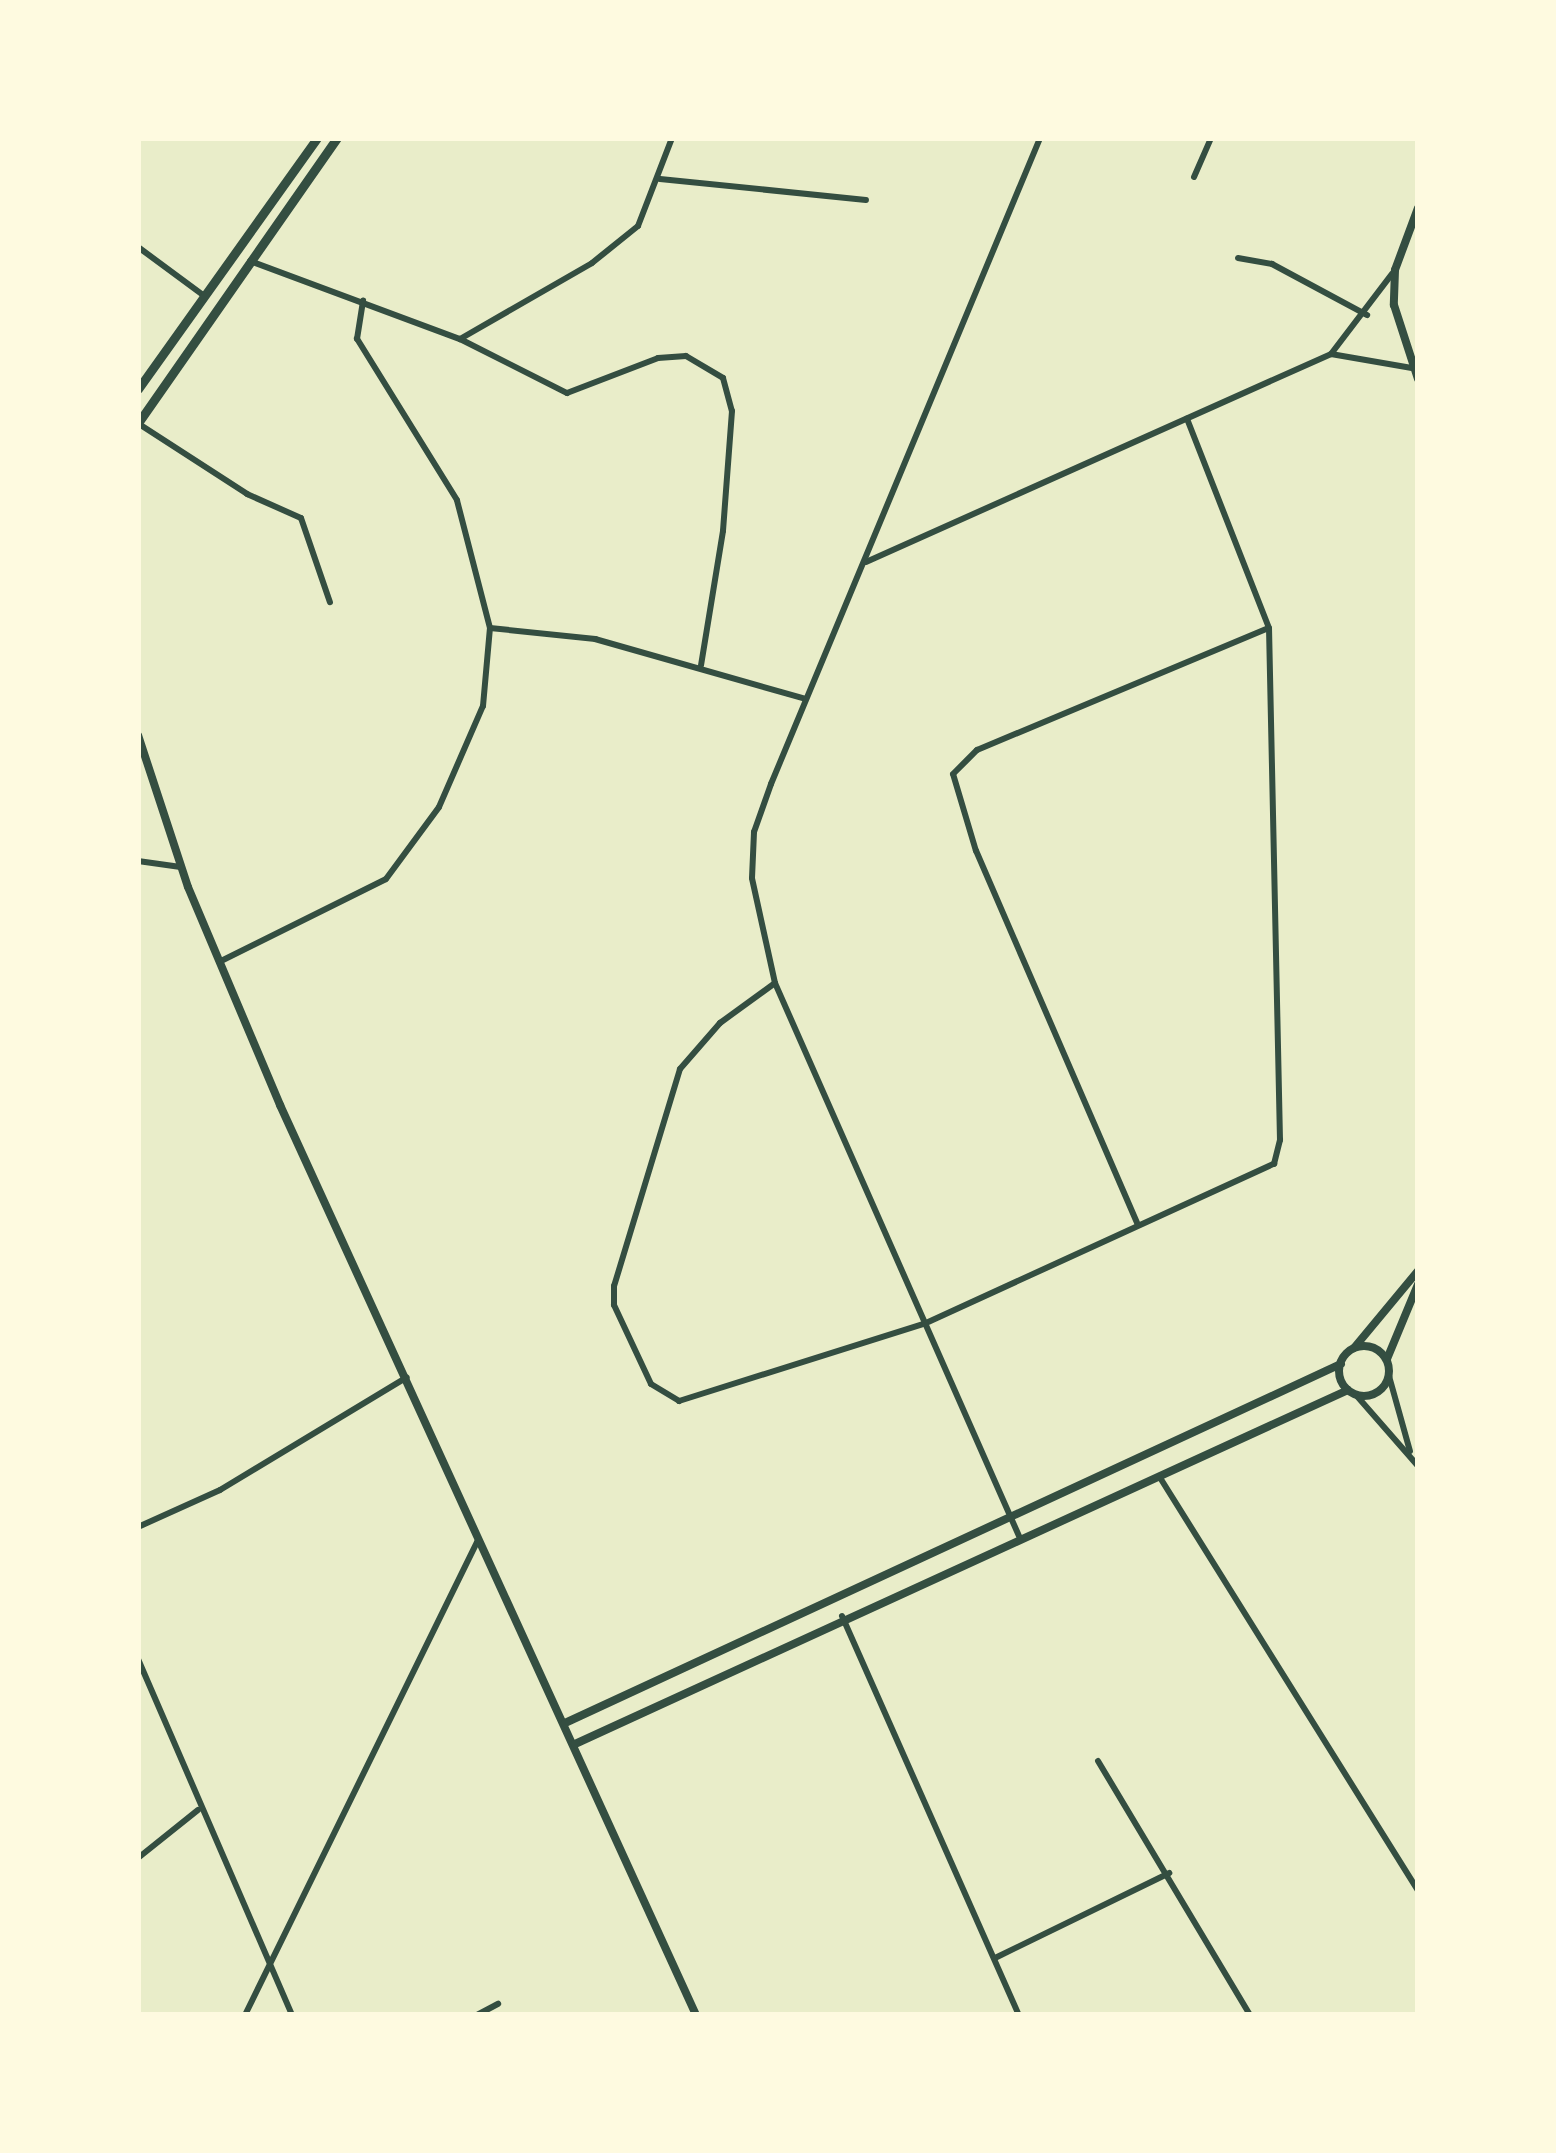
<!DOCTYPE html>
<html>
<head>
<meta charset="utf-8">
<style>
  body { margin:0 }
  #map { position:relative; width:1556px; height:2153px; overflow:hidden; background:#e9edc9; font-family:Helvetica,sans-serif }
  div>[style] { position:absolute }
  .minor>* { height:6px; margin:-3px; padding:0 3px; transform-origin:3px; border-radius:3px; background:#344e41 }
  .tertiary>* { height:8px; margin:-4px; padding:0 4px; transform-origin:4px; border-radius:4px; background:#344e41 }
  .tertiary>.ring { margin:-4px; padding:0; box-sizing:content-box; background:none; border:8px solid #344e41; border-radius:50% }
  .secondary>* { height:9px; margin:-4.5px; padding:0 4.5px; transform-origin:4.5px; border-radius:4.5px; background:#344e41 }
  span { translate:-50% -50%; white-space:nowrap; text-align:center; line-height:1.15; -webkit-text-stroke:10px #fefae0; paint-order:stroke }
  .frame { position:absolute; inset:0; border:141px solid #fefae0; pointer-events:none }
</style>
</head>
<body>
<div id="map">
  <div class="minor">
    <i style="left:1194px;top:177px;width:43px;rotate:-66.4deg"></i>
    <i style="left:660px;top:179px;width:207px;rotate:5.8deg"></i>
    <i style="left:138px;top:247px;width:81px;rotate:36.4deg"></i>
    <i style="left:1238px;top:258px;width:35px;rotate:10deg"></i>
    <i style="left:1272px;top:264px;width:108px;rotate:28.2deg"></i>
    <i style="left:250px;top:261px;width:224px;rotate:20.4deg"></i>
    <i style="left:460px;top:339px;width:152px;rotate:-29.9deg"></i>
    <i style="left:592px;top:263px;width:59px;rotate:-38.8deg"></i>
    <i style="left:638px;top:226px;width:94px;rotate:-68.9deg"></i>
    <i style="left:460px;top:339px;width:120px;rotate:26.8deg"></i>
    <i style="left:567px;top:393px;width:97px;rotate:-21deg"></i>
    <i style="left:658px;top:358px;width:28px;rotate:-4deg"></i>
    <i style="left:686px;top:356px;width:43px;rotate:30.7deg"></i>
    <i style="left:723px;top:378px;width:34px;rotate:75deg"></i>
    <i style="left:732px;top:411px;width:120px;rotate:94.3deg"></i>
    <i style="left:723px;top:531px;width:136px;rotate:99.3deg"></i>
    <i style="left:1331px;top:354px;width:82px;rotate:9.8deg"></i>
    <i style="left:139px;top:424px;width:129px;rotate:32.9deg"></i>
    <i style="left:247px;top:494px;width:59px;rotate:24deg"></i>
    <i style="left:301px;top:518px;width:89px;rotate:71deg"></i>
    <i style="left:866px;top:562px;width:509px;rotate:-24.1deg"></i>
    <i style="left:1331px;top:354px;width:101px;rotate:-52.7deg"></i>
    <i style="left:490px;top:628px;width:106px;rotate:6deg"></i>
    <i style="left:595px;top:639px;width:218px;rotate:15.9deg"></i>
    <i style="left:138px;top:861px;width:43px;rotate:7.9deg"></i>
    <i style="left:219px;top:962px;width:186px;rotate:-26.4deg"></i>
    <i style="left:386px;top:879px;width:89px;rotate:-53.6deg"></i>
    <i style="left:439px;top:807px;width:110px;rotate:-66.5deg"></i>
    <i style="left:483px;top:706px;width:78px;rotate:-84.9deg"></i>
    <i style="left:490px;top:628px;width:132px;rotate:-104.5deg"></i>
    <i style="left:457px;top:500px;width:190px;rotate:-121.8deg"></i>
    <i style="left:357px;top:339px;width:39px;rotate:-81deg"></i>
    <i style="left:775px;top:983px;width:68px;rotate:144deg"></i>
    <i style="left:720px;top:1023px;width:61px;rotate:131deg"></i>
    <i style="left:680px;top:1069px;width:227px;rotate:106.9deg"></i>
    <i style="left:614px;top:1286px;width:19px;rotate:90deg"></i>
    <i style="left:614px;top:1305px;width:87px;rotate:64.9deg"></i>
    <i style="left:651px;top:1384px;width:33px;rotate:31deg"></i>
    <i style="left:679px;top:1401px;width:259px;rotate:-17.5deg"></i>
    <i style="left:926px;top:1323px;width:383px;rotate:-24.6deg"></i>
    <i style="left:1274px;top:1164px;width:25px;rotate:-76deg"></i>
    <i style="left:1280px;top:1140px;width:512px;rotate:-91.23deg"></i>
    <i style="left:1269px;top:628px;width:225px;rotate:-111.4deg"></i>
    <i style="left:1138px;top:1225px;width:408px;rotate:-113.4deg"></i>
    <i style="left:976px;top:851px;width:80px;rotate:-106.6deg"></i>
    <i style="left:953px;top:774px;width:34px;rotate:-45deg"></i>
    <i style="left:977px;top:750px;width:316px;rotate:-22.7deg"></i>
    <i style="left:1389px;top:1376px;width:78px;rotate:74.4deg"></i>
    <i style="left:1356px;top:1395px;width:94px;rotate:48.9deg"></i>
    <i style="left:1159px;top:1476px;width:488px;rotate:58deg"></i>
    <i style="left:138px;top:1527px;width:90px;rotate:-24.3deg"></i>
    <i style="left:220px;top:1490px;width:218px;rotate:-31.1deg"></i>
    <i style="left:1019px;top:1536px;width:604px;rotate:-113.81deg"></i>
    <i style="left:775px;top:983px;width:107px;rotate:-102.4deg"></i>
    <i style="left:752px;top:878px;width:46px;rotate:-87.5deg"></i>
    <i style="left:754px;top:832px;width:51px;rotate:-70.5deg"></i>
    <i style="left:771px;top:784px;width:700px;rotate:-67.39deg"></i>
    <i style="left:842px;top:1616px;width:436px;rotate:66.1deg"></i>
    <i style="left:138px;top:1659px;width:388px;rotate:66.6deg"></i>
    <i style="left:1098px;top:1761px;width:296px;rotate:59.1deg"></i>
    <i style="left:138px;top:1858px;width:77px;rotate:-38.7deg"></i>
    <i style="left:995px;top:1958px;width:194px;rotate:-26deg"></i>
    <i style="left:245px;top:2015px;width:529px;rotate:-63.87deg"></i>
    <i style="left:477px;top:2015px;width:24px;rotate:-28deg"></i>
  </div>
  <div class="tertiary">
    <i style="left:1418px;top:208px;width:66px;rotate:110.4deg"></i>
    <i style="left:1395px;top:270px;width:35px;rotate:92deg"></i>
    <i style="left:1394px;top:305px;width:78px;rotate:72deg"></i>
    <i style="left:138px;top:735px;width:160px;rotate:71.8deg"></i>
    <i style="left:188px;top:887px;width:237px;rotate:67.1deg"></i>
    <i style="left:280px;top:1105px;width:1001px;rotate:65.43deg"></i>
    <i class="ring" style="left:1339px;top:1346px;width:42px;height:42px"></i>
    <i style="left:1354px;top:1348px;width:100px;rotate:-50.3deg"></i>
    <i style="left:1387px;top:1359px;width:81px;rotate:-67.5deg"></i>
    <i style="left:565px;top:1723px;width:855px;rotate:-24.83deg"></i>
    <i style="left:575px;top:1744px;width:850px;rotate:-24.61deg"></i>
  </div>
  <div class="secondary">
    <i style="left:138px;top:389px;width:308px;rotate:-54.5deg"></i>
    <i style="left:138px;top:423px;width:348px;rotate:-55.1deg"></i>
  </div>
  <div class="frame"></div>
</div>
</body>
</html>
